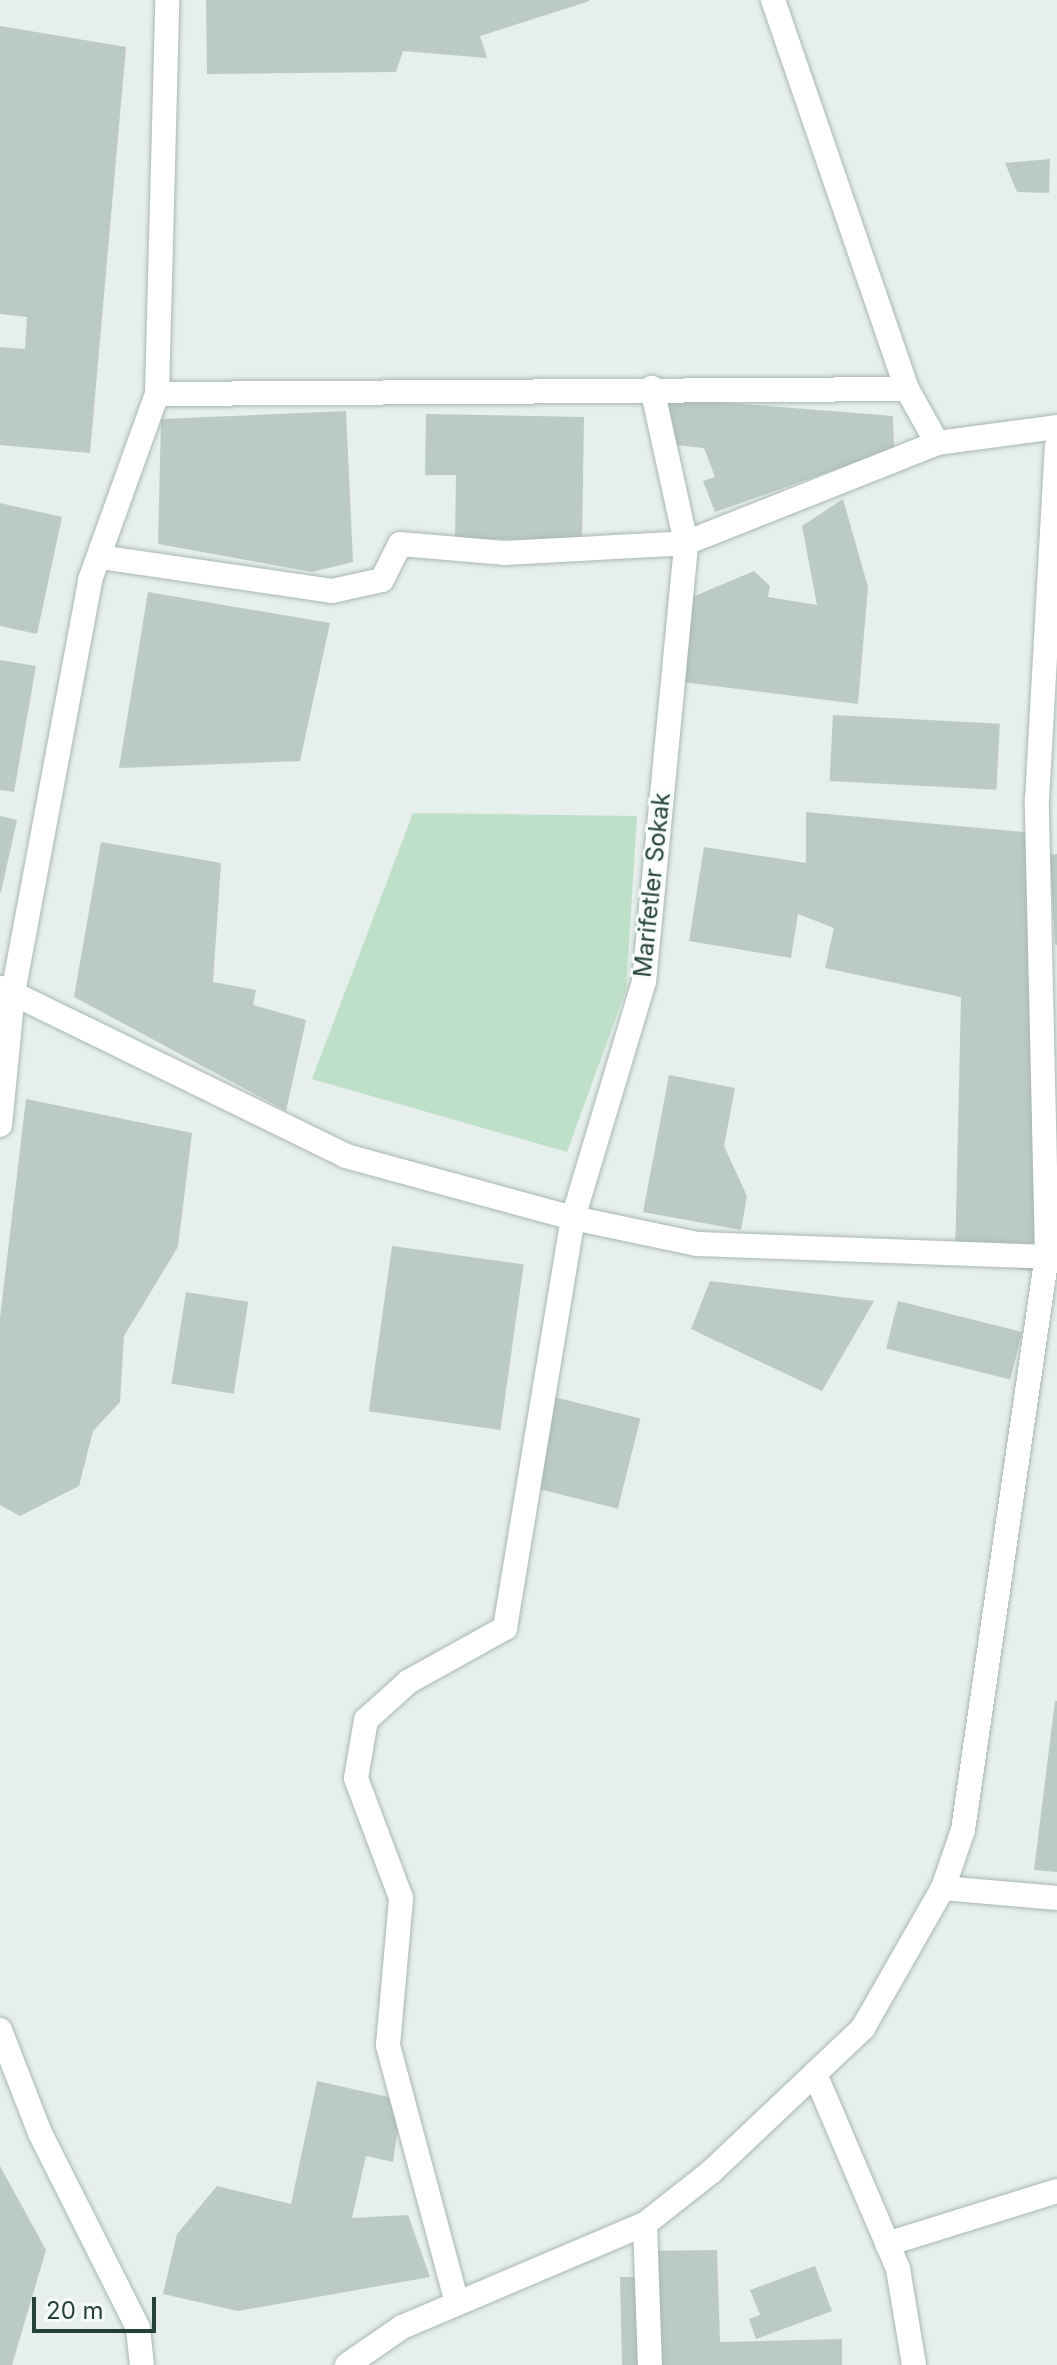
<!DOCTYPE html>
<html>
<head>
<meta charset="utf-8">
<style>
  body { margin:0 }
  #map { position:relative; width:1057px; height:2365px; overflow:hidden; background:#e6efeb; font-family:Inter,sans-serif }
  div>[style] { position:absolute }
  .green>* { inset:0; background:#bfe0c8 }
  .building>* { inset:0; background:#bbcac4; transform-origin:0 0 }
  .roads { filter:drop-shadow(0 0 2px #a8b8b2) drop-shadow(0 0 2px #a8b8b2) }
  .minor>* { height:24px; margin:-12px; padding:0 12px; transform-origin:12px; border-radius:12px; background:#fff }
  span { translate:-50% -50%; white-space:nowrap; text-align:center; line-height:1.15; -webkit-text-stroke:6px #f7fbf9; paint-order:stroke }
  .street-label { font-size:24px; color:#24423a }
  .scale { position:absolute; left:32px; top:2297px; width:124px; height:36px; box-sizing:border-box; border:4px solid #24423a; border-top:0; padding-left:10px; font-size:24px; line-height:28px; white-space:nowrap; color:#24423a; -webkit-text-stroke:6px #f7fbf9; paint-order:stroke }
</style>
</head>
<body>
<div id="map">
  <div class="green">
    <i style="clip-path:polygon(413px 813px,637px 816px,626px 990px,567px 1152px,312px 1079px)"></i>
  </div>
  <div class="building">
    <i style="clip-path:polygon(206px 0,589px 0,590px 1px,480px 36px,487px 58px,403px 51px,396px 72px,207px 74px)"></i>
    <i style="clip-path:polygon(0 26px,126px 47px,90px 453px,0 445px,0 347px,25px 349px,27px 317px,0 314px)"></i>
    <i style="clip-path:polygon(1050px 159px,1049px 193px,1017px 192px,1005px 163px)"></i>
    <i style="clip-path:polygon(667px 398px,893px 416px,894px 449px,715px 512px,703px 481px,715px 477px,704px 448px,675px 445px)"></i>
    <i style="clip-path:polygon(346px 411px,353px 562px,312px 572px,158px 544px,161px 419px)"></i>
    <i style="clip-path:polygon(426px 414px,584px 417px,582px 541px,455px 538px,456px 475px,425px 475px)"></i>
    <i style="clip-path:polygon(843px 499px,868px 587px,858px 704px,682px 682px,690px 598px,754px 571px,770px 586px,768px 597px,817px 605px,802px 526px)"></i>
    <i style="clip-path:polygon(0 503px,62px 517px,37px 634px,0 626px)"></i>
    <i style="clip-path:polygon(148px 592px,330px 623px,300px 761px,119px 768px)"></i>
    <i style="clip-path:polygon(0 660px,36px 666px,14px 792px,0 790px)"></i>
    <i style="left:833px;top:715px;width:167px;height:66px;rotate:3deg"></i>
    <i style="clip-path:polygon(806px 812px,1034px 833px,1036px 1272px,955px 1259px,961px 997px,825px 968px,834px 928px,798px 914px,791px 958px,689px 941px,704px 847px,806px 863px)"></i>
    <i style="clip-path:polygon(0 816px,17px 820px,1px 892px,0 892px)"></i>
    <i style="clip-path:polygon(101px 842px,221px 863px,213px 982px,256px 990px,253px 1005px,306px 1020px,286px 1111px,74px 997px)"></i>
    <i style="clip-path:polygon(1057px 854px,1057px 945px,1055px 945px,1050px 855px)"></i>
    <i style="clip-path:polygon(669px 1075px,735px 1088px,724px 1146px,747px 1196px,741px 1230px,643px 1212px)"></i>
    <i style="clip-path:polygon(26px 1099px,192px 1133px,178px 1247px,124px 1336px,120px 1402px,93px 1431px,79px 1486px,20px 1516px,0 1505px,0 1318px)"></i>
    <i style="left:392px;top:1246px;width:133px;height:167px;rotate:8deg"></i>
    <i style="clip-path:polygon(710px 1281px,874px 1301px,822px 1391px,691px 1329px)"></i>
    <i style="left:186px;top:1292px;width:63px;height:93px;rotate:9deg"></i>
    <i style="left:898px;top:1301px;width:128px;height:49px;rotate:14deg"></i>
    <i style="left:554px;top:1397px;width:89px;height:93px;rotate:14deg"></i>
    <i style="clip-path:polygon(1055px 1701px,1057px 1701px,1057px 1872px,1034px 1870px)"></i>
    <i style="clip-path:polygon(317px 2081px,402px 2100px,393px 2162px,366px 2156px,352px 2218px,408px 2215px,430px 2277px,238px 2311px,163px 2294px,177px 2234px,217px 2186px,291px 2204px)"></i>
    <i style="clip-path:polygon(0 2166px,46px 2250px,12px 2365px,0 2365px)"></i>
    <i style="clip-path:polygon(717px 2250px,720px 2342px,842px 2339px,842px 2365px,622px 2365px,620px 2277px,648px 2277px,648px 2251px)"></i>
    <i style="clip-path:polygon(815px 2266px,832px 2311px,756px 2339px,749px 2319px,760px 2315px,750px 2290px)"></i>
  </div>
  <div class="roads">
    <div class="minor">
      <i style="left:773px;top:0;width:411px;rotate:71deg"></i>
      <i style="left:907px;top:389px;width:62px;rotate:60.9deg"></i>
      <i style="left:157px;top:394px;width:750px;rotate:-0.38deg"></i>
      <i style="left:100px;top:557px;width:234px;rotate:8.3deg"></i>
      <i style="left:332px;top:591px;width:51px;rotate:-12.4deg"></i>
      <i style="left:382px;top:580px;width:40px;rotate:-63.4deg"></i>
      <i style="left:400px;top:544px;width:104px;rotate:4.9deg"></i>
      <i style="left:504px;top:553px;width:182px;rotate:-3.1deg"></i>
      <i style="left:686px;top:543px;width:270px;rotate:-21.7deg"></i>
      <i style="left:937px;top:443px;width:121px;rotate:-7.6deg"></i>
      <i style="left:2px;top:988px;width:383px;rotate:26deg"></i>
      <i style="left:346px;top:1156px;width:235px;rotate:15.3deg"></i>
      <i style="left:573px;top:1218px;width:127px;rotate:11.8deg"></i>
      <i style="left:697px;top:1244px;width:360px;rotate:2.1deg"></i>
      <i style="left:0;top:1125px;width:133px;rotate:-84.4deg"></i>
      <i style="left:13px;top:993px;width:420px;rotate:-79.4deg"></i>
      <i style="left:90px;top:580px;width:198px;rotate:-70.2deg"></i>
      <i style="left:157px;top:394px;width:394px;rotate:-88.5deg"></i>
      <i style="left:943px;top:1888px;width:114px;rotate:5deg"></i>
      <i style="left:0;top:2030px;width:110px;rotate:68.8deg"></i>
      <i style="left:40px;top:2133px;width:218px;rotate:63.3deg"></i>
      <i style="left:138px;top:2328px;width:37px;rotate:84deg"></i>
      <i style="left:815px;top:2074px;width:212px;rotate:66.9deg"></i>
      <i style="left:898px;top:2269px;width:97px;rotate:80.5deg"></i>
      <i style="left:645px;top:2224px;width:141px;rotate:88deg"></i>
      <i style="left:887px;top:2244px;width:178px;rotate:-17.3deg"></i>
      <i style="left:457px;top:2303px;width:267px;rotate:-105deg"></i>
      <i style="left:388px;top:2045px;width:148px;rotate:-84.9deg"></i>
      <i style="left:401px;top:1898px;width:128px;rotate:-110.6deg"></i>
      <i style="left:356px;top:1778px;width:59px;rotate:-80.2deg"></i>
      <i style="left:366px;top:1720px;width:57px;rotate:-42.1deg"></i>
      <i style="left:408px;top:1682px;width:111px;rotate:-29.1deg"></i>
      <i style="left:505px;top:1628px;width:416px;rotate:-80.6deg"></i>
      <i style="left:573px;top:1218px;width:246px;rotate:-73.3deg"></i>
      <i style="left:644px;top:982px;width:441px;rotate:-84.5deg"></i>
      <i style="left:686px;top:543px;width:159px;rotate:-102.4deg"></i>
      <i style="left:347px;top:2365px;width:67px;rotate:-34.6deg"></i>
      <i style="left:402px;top:2327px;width:264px;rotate:-23deg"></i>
      <i style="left:645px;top:2224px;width:85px;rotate:-38.3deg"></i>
      <i style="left:712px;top:2171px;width:208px;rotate:-43.4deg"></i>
      <i style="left:863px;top:2028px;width:161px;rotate:-60.3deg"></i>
      <i style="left:943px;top:1888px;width:61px;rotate:-71deg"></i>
      <i style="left:963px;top:1830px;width:581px;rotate:-81.69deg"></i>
      <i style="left:1047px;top:1255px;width:455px;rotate:-91.3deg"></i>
      <i style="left:1037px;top:800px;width:354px;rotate:-86.8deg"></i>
    </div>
  </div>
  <div class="street-label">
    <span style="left:652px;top:885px;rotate:-84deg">Marifetler Sokak</span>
  </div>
  <div class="scale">20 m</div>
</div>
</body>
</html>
